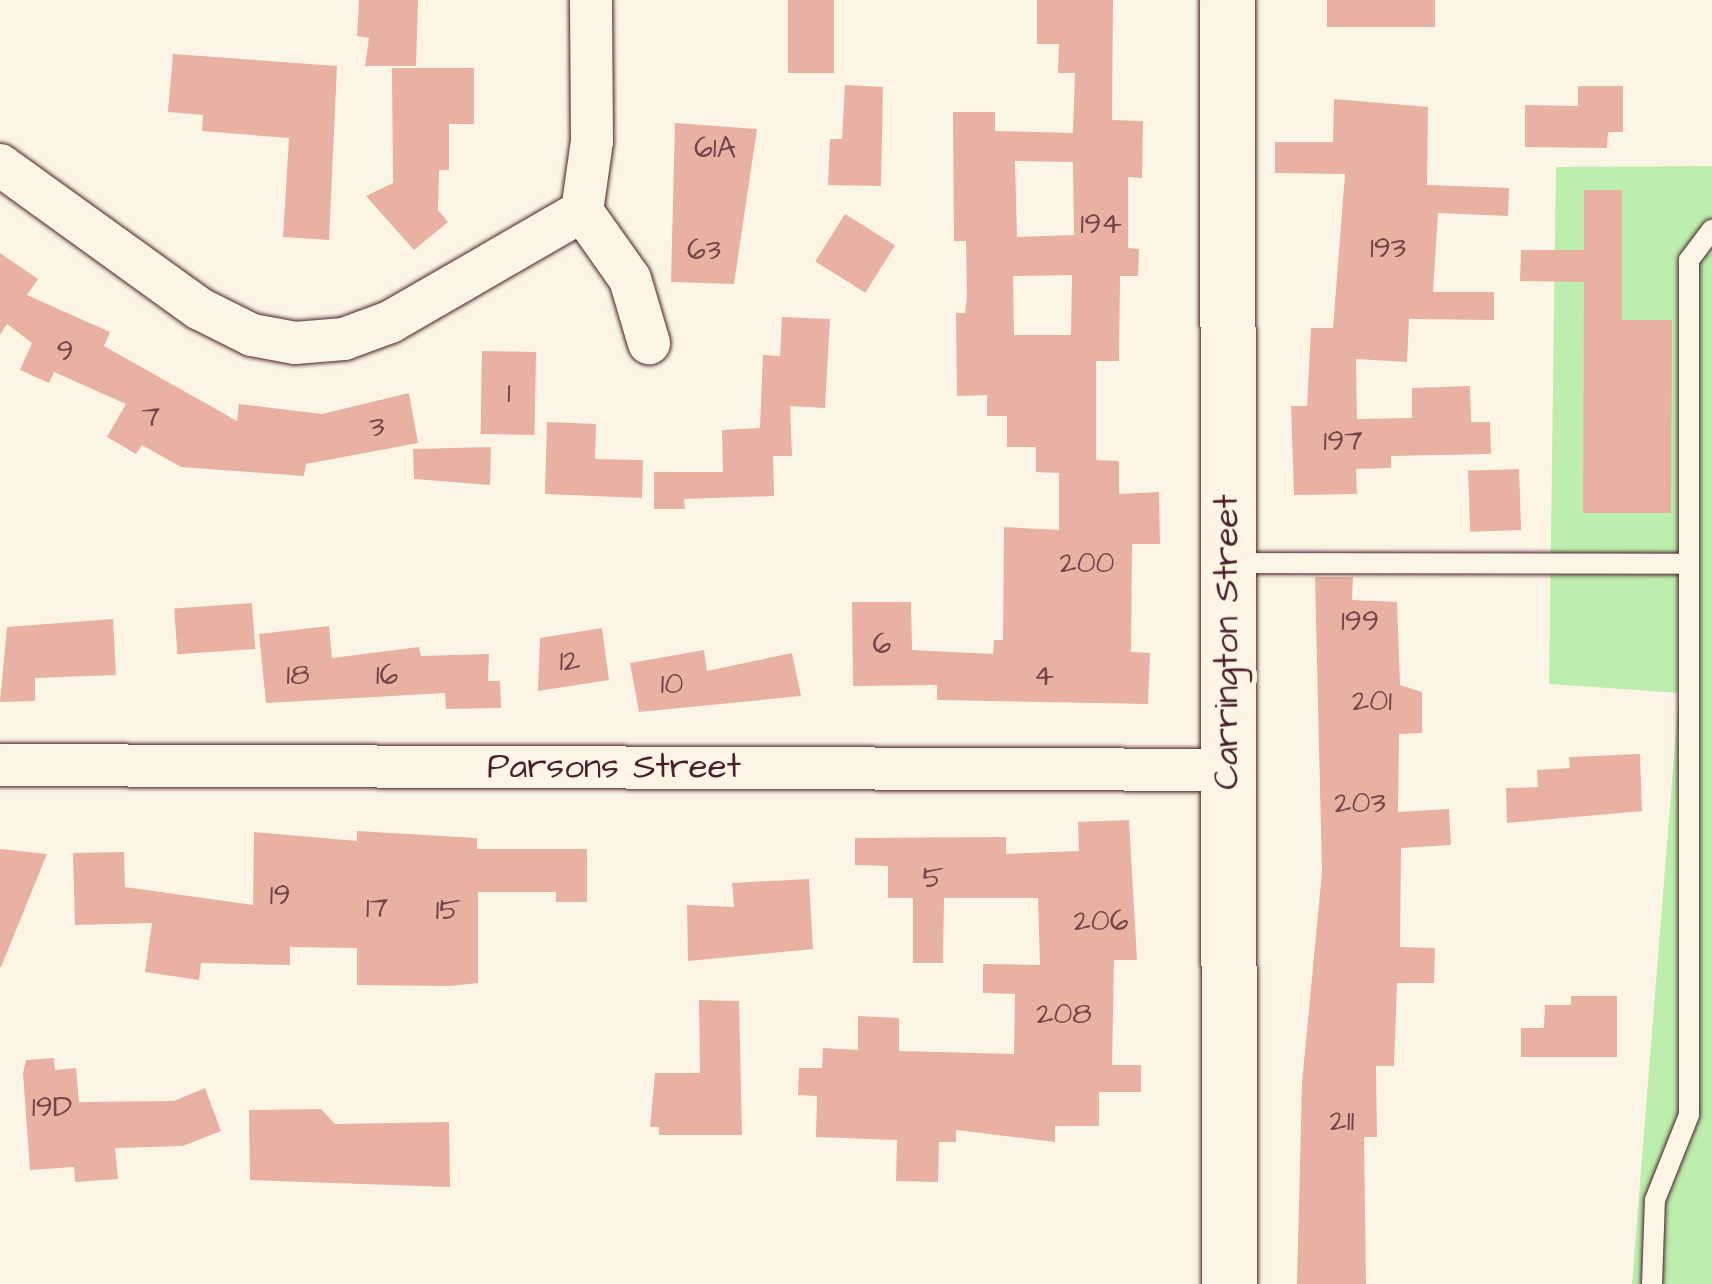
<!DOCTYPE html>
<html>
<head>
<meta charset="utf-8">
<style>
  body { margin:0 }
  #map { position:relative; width:1712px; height:1284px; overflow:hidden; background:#fcf5e5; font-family:"Architects Daughter",sans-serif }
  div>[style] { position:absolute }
  .green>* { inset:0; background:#bceead }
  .building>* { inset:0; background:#e9b1a2; transform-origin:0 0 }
  .roads { filter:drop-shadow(0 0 2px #4a1f2b) drop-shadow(0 0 2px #4a1f2b) }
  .service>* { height:20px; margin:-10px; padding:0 10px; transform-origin:10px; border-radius:10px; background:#fcf5e5 }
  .minor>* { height:42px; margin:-21px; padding:0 21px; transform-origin:21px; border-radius:21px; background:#fcf5e5 }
  .secondary>* { height:55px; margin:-27.5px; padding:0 27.5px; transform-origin:27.5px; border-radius:27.5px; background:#fcf5e5 }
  span { translate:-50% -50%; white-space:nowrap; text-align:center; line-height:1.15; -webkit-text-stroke:10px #fcf5e5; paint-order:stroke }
  .number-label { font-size:30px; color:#724449 }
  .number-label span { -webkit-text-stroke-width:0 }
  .street-label { font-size:35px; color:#4a1f2b }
</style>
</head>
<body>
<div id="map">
  <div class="green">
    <i style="clip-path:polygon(1712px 166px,1712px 1284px,1632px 1284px,1679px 693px,1549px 684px,1556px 167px)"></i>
  </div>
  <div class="building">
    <i style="clip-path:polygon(359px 0,418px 0,416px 66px,365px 66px,369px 38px,357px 36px)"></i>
    <i style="left:788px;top:0;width:46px;height:73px"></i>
    <i style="clip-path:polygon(evenodd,1037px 0,1113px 0,1112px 120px,1143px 121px,1142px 178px,1128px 177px,1128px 248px,1139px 249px,1138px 276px,1120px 276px,1119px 361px,1096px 361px,1096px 460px,1119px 461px,1119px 494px,1159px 492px,1160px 544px,1132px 544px,1131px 652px,1150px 653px,1148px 704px,937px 700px,937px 685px,853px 686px,852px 602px,911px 602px,912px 650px,993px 654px,994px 640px,1003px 640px,1004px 527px,1059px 530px,1059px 473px,1036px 472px,1036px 447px,1007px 447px,1007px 416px,987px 416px,987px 395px,957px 396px,956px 313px,965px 313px,967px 297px,966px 241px,954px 241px,953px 112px,995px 112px,995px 131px,1073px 133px,1075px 73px,1058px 73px,1059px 44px,1037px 44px,1037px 0,1015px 161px,1073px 162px,1074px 235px,1017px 237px,1015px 161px,1037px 0,1072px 275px,1071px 335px,1014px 335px,1013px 276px,1072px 275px)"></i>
    <i style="left:1327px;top:0;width:108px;height:27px"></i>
    <i style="clip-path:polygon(173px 54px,337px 66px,329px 240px,283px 237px,289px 138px,202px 131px,203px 115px,168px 112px)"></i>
    <i style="clip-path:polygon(392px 68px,474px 68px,474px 124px,449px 124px,449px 170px,439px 170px,438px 210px,448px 222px,414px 250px,366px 196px,393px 183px)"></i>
    <i style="clip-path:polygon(845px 85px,883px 87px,881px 186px,828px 185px,830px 139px,842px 139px)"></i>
    <i style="clip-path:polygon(1578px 86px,1623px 86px,1623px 132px,1608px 132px,1607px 148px,1525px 147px,1525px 105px,1578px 106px)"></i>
    <i style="clip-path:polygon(1334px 99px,1428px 107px,1427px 185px,1509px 188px,1508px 216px,1438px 213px,1433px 292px,1494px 292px,1494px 320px,1409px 319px,1407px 362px,1356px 359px,1357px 419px,1412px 418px,1412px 388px,1470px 386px,1471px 422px,1490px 422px,1491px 454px,1391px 456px,1391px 468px,1356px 469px,1357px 494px,1294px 495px,1291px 406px,1307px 406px,1311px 328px,1333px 328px,1345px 174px,1275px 173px,1275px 142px,1333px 142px)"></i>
    <i style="clip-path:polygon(675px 123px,757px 129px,734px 284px,671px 282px)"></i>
    <i style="clip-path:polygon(1584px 190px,1622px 190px,1622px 320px,1672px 320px,1671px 513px,1583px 513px,1584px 282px,1520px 281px,1521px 250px,1584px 250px)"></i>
    <i style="left:845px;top:214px;width:59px;height:56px;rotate:32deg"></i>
    <i style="clip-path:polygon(0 253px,38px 279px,27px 295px,110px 332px,104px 346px,237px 421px,239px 404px,322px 414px,409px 393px,418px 443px,306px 464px,304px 476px,181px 467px,142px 445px,136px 454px,107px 437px,126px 404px,54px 372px,49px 383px,20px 370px,32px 343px,7px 324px,0 335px)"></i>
    <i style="clip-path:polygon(782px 317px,830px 319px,825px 408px,790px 406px,792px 456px,773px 456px,774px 496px,684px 499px,685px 509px,654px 509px,654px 472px,723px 472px,722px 430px,760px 428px,763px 355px,780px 356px)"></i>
    <i style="left:482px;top:351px;width:54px;height:83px;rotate:1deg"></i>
    <i style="clip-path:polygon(547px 422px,596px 424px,595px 459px,643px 460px,642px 498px,545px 494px)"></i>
    <i style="clip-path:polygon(491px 447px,490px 485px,414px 479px,413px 449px)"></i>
    <i style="left:1519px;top:469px;width:61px;height:51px;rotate:88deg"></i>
    <i style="clip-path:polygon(1315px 577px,1353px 577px,1352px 600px,1397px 602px,1400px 685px,1422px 692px,1422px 733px,1399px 734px,1398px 812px,1449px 809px,1451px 845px,1401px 848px,1400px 947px,1435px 948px,1434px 983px,1397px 983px,1394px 1066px,1376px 1066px,1377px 1137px,1364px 1137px,1366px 1284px,1297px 1284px,1302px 1083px,1322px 872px)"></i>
    <i style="left:252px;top:603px;width:46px;height:78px;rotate:86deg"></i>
    <i style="clip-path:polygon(113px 619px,116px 675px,35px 678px,35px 701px,0 702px,7px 627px)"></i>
    <i style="clip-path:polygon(329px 626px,332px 658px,419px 647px,421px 656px,489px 654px,488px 681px,500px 681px,501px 708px,446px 709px,445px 693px,266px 703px,259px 634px)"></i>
    <i style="clip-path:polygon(602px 628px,609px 680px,538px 691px,540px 638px)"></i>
    <i style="clip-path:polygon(704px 650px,707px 671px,792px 653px,801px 696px,639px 712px,630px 663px)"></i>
    <i style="clip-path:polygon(1640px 754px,1642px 811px,1507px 823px,1506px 788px,1538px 787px,1537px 770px,1570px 768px,1569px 757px)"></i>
    <i style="clip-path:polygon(1129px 820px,1137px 960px,1114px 960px,1112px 1065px,1141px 1065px,1141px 1092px,1099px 1092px,1099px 1126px,1055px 1126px,1055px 1142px,956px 1130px,956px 1142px,939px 1142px,938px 1182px,896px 1181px,897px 1140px,816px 1137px,817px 1096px,798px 1095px,799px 1068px,822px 1068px,823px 1048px,858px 1050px,858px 1016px,899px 1018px,899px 1051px,1014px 1054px,1015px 994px,983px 993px,983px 964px,1040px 965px,1038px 898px,944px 898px,943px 963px,913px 963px,913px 898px,888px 898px,888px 866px,855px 865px,855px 838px,1006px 837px,1006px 854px,1079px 851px,1078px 822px)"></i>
    <i style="clip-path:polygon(357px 831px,477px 838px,477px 849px,587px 849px,587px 902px,556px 902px,556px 892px,478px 892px,478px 983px,450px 986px,357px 985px,357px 948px,290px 947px,290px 965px,201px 963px,199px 980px,145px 972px,152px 923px,75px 925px,73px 853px,124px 852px,125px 887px,253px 905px,254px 832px,357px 841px)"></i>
    <i style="clip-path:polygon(0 849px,47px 854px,1px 967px,0 967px)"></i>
    <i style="clip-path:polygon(809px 879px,813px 949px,688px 961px,687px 905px,734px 907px,732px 883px)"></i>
    <i style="clip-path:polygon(1571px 996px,1617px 996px,1617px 1057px,1521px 1057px,1521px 1028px,1544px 1028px,1545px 1005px,1571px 1005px)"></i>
    <i style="clip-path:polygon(699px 1000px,739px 1001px,742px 1135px,659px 1135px,659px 1127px,650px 1127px,655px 1073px,700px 1073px)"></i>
    <i style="clip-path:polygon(54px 1058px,55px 1070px,76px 1068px,79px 1102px,174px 1101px,205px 1088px,221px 1131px,183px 1146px,115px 1148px,118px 1179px,75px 1182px,74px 1167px,30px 1170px,23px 1073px,26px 1060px)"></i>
    <i style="clip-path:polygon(321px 1109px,335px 1124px,449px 1122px,450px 1187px,250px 1180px,249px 1110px)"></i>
  </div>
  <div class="roads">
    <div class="service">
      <i style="left:1230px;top:563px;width:456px;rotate:0.1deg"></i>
      <i style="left:1652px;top:1284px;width:84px;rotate:-88deg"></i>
      <i style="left:1655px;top:1200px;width:92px;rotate:-68.2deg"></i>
      <i style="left:1689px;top:1115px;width:855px;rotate:-90deg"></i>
      <i style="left:1689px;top:260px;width:38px;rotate:-53deg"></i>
    </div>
    <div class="minor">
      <i style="left:591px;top:0;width:141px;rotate:89.6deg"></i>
      <i style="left:592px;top:141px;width:71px;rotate:98.1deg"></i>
      <i style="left:582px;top:211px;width:83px;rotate:54.8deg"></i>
      <i style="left:630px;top:279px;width:67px;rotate:73.5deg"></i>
      <i style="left:0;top:165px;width:246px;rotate:35.8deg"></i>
      <i style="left:200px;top:309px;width:58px;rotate:26.6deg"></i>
      <i style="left:252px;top:335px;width:44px;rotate:10.5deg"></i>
      <i style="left:295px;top:343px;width:49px;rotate:-4.7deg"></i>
      <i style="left:344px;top:339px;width:49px;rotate:-20.3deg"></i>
      <i style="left:390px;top:322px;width:222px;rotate:-30deg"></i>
      <i style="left:0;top:765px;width:1227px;rotate:0.23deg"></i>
    </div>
    <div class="secondary">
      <i style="left:1227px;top:0;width:1284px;rotate:89.91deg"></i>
    </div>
  </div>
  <div class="number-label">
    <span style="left:715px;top:148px">61A</span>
    <span style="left:1101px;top:224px">194</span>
    <span style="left:1388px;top:248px">193</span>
    <span style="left:704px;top:250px">63</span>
    <span style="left:65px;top:351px">9</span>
    <span style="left:509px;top:393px">1</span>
    <span style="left:151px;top:417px">7</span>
    <span style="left:377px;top:427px">3</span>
    <span style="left:1343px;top:441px">197</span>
    <span style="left:1087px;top:563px">200</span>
    <span style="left:1360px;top:621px">199</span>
    <span style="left:882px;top:644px">6</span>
    <span style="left:570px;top:661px">12</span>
    <span style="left:298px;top:675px">18</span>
    <span style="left:387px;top:675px">16</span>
    <span style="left:1044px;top:676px">4</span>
    <span style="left:672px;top:684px">10</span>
    <span style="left:1372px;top:701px">201</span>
    <span style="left:1360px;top:803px">203</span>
    <span style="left:933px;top:878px">5</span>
    <span style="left:280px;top:895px">19</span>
    <span style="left:377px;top:908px">17</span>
    <span style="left:448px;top:910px">15</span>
    <span style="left:1101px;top:921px">206</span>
    <span style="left:1064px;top:1014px">208</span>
    <span style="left:52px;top:1107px">19D</span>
    <span style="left:1342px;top:1121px">211</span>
  </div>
  <div class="street-label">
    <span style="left:1227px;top:642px;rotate:-90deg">Carrington Street</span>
    <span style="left:614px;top:767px">Parsons Street</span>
  </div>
</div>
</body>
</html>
